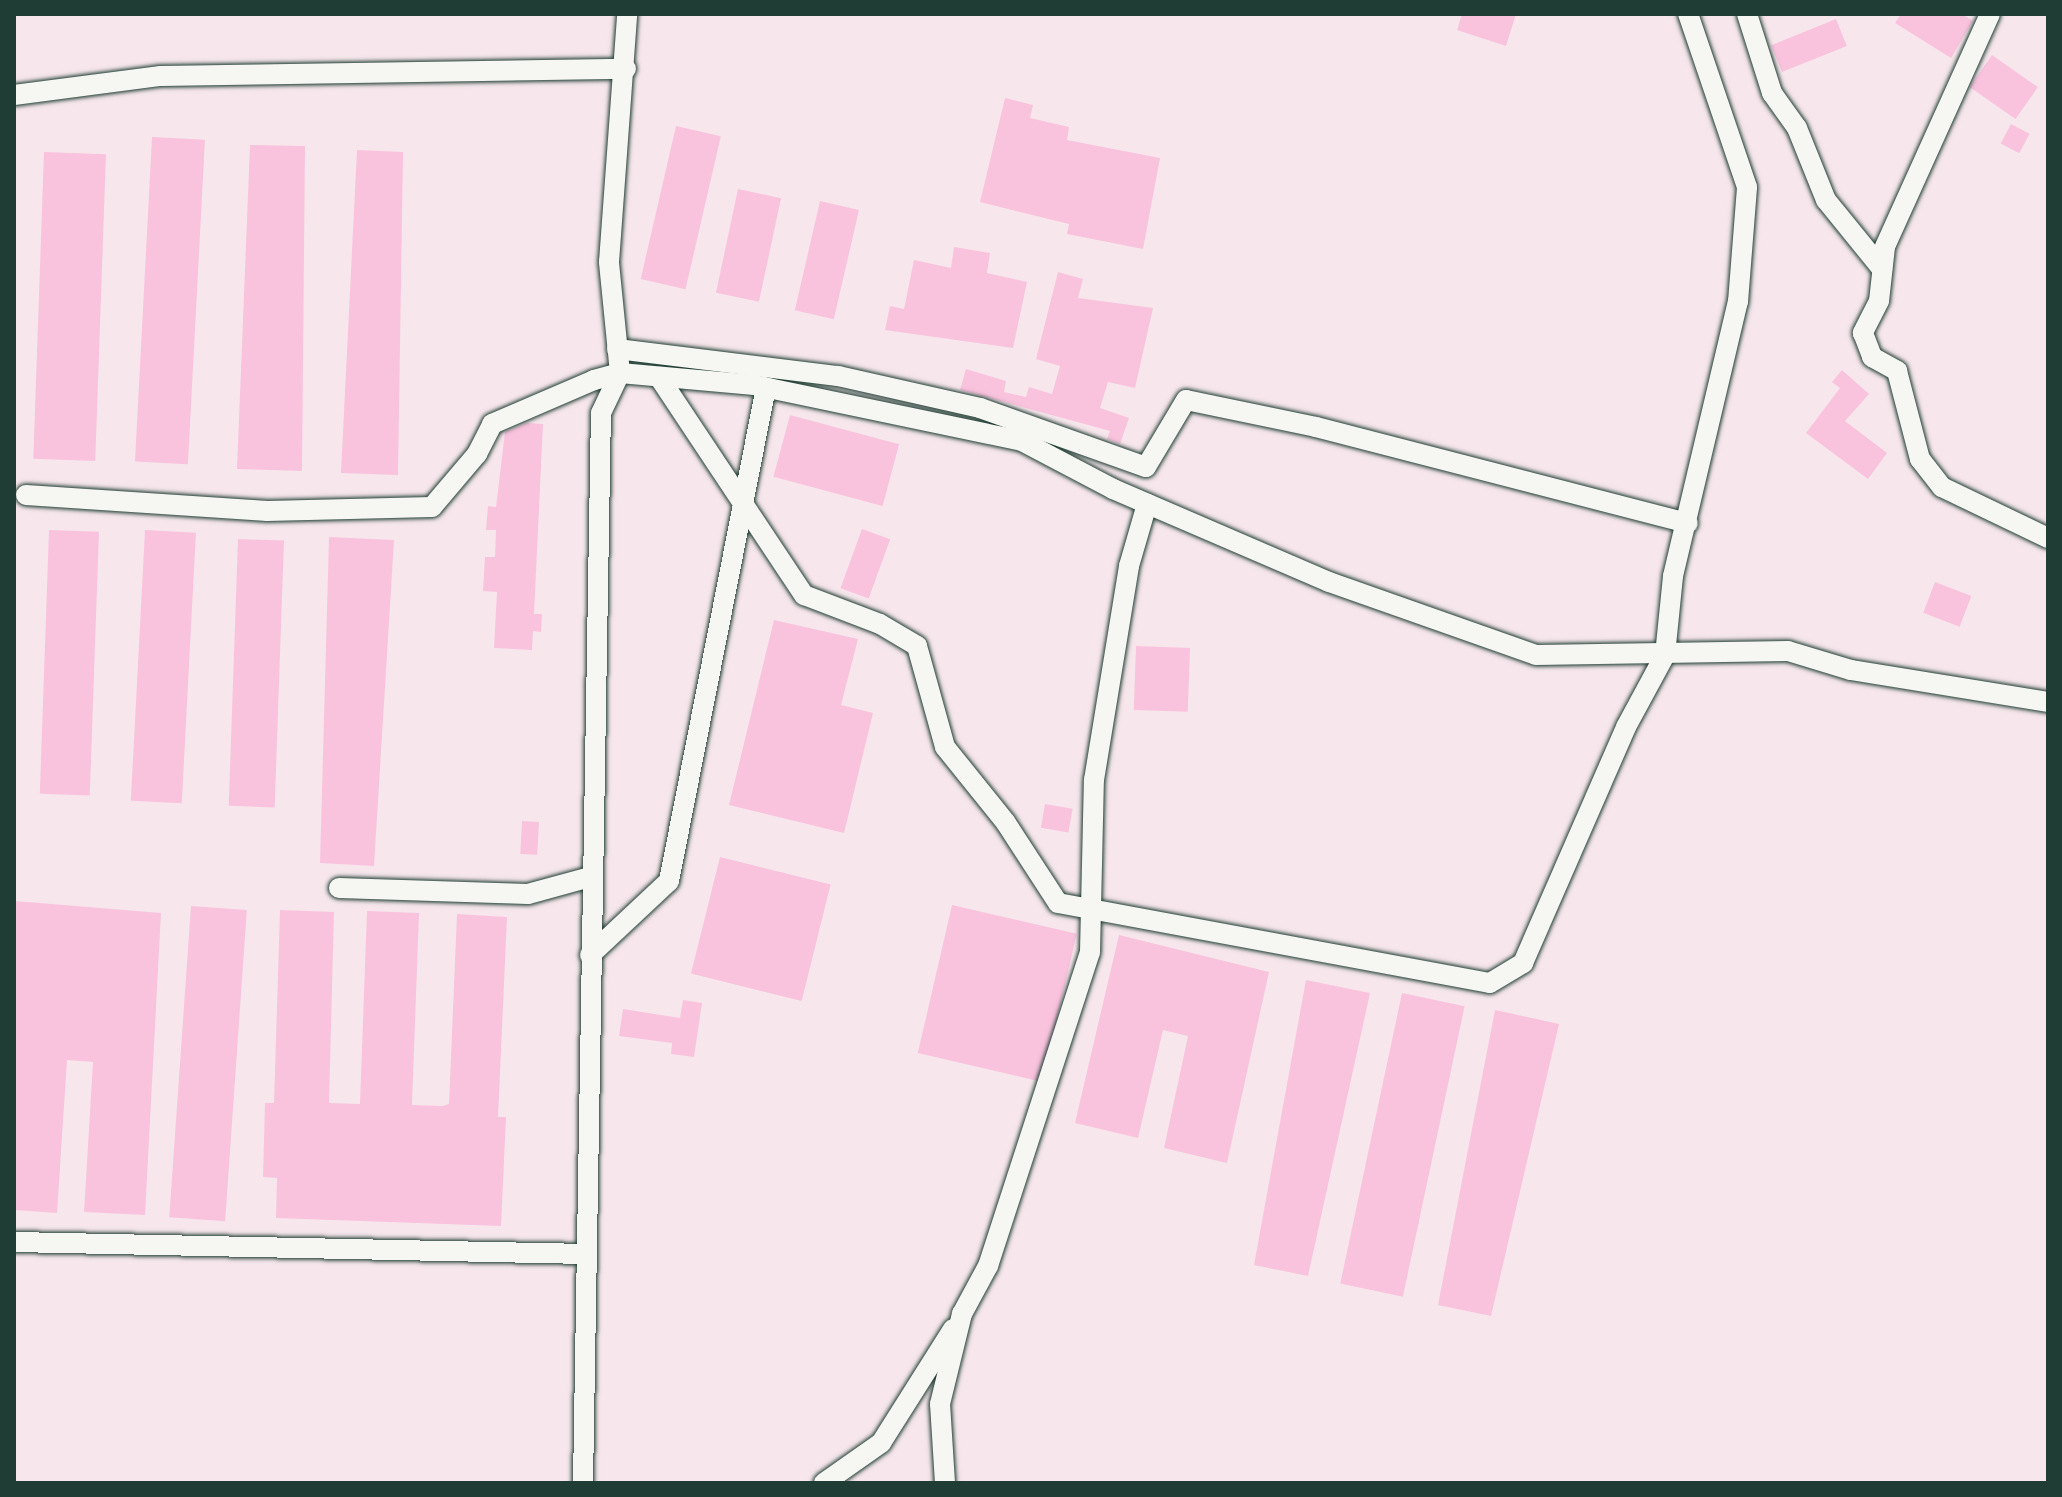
<!DOCTYPE html>
<html>
<head>
<meta charset="utf-8">
<style>
  body { margin:0 }
  #map { position:relative; width:2062px; height:1497px; overflow:hidden; background:#f7e7ec; font-family:"Comic Neue",sans-serif }
  div>[style] { position:absolute }
  .building>* { inset:0; background:#f9c3de; transform-origin:0 0 }
  .roads { filter:drop-shadow(0 0 2px #1f3d34) drop-shadow(0 0 2px #1f3d34) }
  .street>* { height:20px; margin:-10px; padding:0 10px; transform-origin:10px; border-radius:10px; background:#f6f6f2 }
  span { translate:-50% -50%; white-space:nowrap; text-align:center; line-height:1.15; -webkit-text-stroke:6px #f6f6f2; paint-order:stroke }
  .frame { position:absolute; inset:0; border:16px solid #1f3d34; pointer-events:none }
</style>
</head>
<body>
<div id="map">
  <div class="building">
    <i style="clip-path:polygon(1462px 14px,1516px 14px,1506px 46px,1457px 30px)"></i>
    <i style="clip-path:polygon(1901px 14px,1962px 14px,1973px 21px,1951px 58px,1895px 23px)"></i>
    <i style="left:1836px;top:19px;width:29px;height:70px;rotate:68deg"></i>
    <i style="left:1992px;top:55px;width:56px;height:39px;rotate:35deg"></i>
    <i style="clip-path:polygon(1005px 98px,1033px 105px,1030px 118px,1069px 127px,1067px 140px,1160px 158px,1143px 249px,1067px 234px,1069px 224px,980px 202px)"></i>
    <i style="left:2011px;top:124px;width:21px;height:22px;rotate:28deg"></i>
    <i style="left:676px;top:126px;width:46px;height:157px;rotate:13deg"></i>
    <i style="left:152px;top:137px;width:53px;height:325px;rotate:3deg"></i>
    <i style="clip-path:polygon(250px 145px,305px 146px,302px 471px,237px 469px)"></i>
    <i style="clip-path:polygon(357px 150px,403px 152px,398px 475px,341px 473px)"></i>
    <i style="left:44px;top:152px;width:62px;height:307px;rotate:2deg"></i>
    <i style="left:738px;top:189px;width:44px;height:106px;rotate:12deg"></i>
    <i style="left:820px;top:201px;width:40px;height:112px;rotate:13deg"></i>
    <i style="clip-path:polygon(954px 247px,990px 253px,987px 273px,1027px 282px,1013px 348px,885px 330px,890px 306px,904px 309px,914px 260px,951px 268px)"></i>
    <i style="clip-path:polygon(1058px 272px,1083px 279px,1078px 298px,1153px 308px,1135px 388px,1108px 382px,1100px 408px,1129px 418px,1120px 444px,1107px 439px,1110px 431px,960px 390px,966px 369px,1006px 381px,1004px 392px,1026px 397px,1029px 387px,1052px 394px,1060px 366px,1036px 359px)"></i>
    <i style="clip-path:polygon(1842px 370px,1869px 394px,1845px 421px,1887px 453px,1868px 479px,1806px 433px,1840px 388px,1832px 382px)"></i>
    <i style="left:790px;top:415px;width:113px;height:64px;rotate:15deg"></i>
    <i style="clip-path:polygon(527px 423px,543px 424px,534px 614px,542px 614px,541px 632px,533px 631px,532px 650px,494px 648px,497px 592px,483px 591px,485px 557px,495px 557px,496px 530px,486px 530px,488px 506px,496px 507px,505px 432px)"></i>
    <i style="left:862px;top:529px;width:30px;height:63px;rotate:20deg"></i>
    <i style="left:49px;top:530px;width:50px;height:264px;rotate:2deg"></i>
    <i style="left:145px;top:530px;width:51px;height:271px;rotate:3deg"></i>
    <i style="clip-path:polygon(329px 537px,394px 540px,374px 866px,320px 863px)"></i>
    <i style="left:238px;top:539px;width:46px;height:267px;rotate:2deg"></i>
    <i style="left:1935px;top:582px;width:39px;height:33px;rotate:21deg"></i>
    <i style="clip-path:polygon(774px 620px,858px 639px,841px 705px,873px 713px,844px 833px,729px 805px)"></i>
    <i style="left:1136px;top:646px;width:54px;height:64px;rotate:2deg"></i>
    <i style="left:1045px;top:804px;width:28px;height:24px;rotate:10deg"></i>
    <i style="left:522px;top:821px;width:17px;height:33px;rotate:3deg"></i>
    <i style="left:720px;top:857px;width:114px;height:120px;rotate:14deg"></i>
    <i style="clip-path:polygon(15px 901px,161px 913px,145px 1215px,84px 1212px,93px 1062px,67px 1060px,57px 1213px,14px 1210px)"></i>
    <i style="left:952px;top:905px;width:128px;height:152px;rotate:13deg"></i>
    <i style="left:191px;top:906px;width:56px;height:312px;rotate:4deg"></i>
    <i style="clip-path:polygon(280px 910px,334px 912px,329px 1103px,360px 1104px,367px 911px,419px 913px,412px 1105px,443px 1106px,449px 1104px,457px 914px,507px 917px,498px 1117px,506px 1117px,501px 1226px,276px 1218px,277px 1178px,263px 1177px,265px 1103px,274px 1103px)"></i>
    <i style="clip-path:polygon(1119px 935px,1269px 972px,1227px 1163px,1164px 1148px,1188px 1036px,1163px 1030px,1138px 1138px,1075px 1123px)"></i>
    <i style="clip-path:polygon(1306px 980px,1370px 993px,1308px 1276px,1254px 1265px)"></i>
    <i style="left:1402px;top:993px;width:64px;height:297px;rotate:12deg"></i>
    <i style="clip-path:polygon(683px 1000px,702px 1003px,694px 1057px,671px 1054px,672px 1043px,619px 1036px,623px 1009px,680px 1018px)"></i>
    <i style="clip-path:polygon(1495px 1010px,1559px 1024px,1491px 1316px,1438px 1305px)"></i>
  </div>
  <div class="roads">
    <div class="street">
      <i style="left:1747px;top:14px;width:83px;rotate:72.4deg"></i>
      <i style="left:1772px;top:93px;width:43px;rotate:54.5deg"></i>
      <i style="left:1797px;top:128px;width:78px;rotate:68.1deg"></i>
      <i style="left:1826px;top:200px;width:89px;rotate:50.9deg"></i>
      <i style="left:1990px;top:14px;width:256px;rotate:114.3deg"></i>
      <i style="left:1885px;top:247px;width:54px;rotate:96.3deg"></i>
      <i style="left:1879px;top:301px;width:36px;rotate:117deg"></i>
      <i style="left:1863px;top:333px;width:26px;rotate:69deg"></i>
      <i style="left:1872px;top:357px;width:29px;rotate:29deg"></i>
      <i style="left:1897px;top:371px;width:91px;rotate:75.4deg"></i>
      <i style="left:1920px;top:459px;width:36px;rotate:52deg"></i>
      <i style="left:1942px;top:487px;width:118px;rotate:25.7deg"></i>
      <i style="left:14px;top:95px;width:148px;rotate:-7.4deg"></i>
      <i style="left:161px;top:76px;width:465px;rotate:-0.9deg"></i>
      <i style="left:617px;top:349px;width:223px;rotate:7deg"></i>
      <i style="left:838px;top:376px;width:146px;rotate:12.7deg"></i>
      <i style="left:980px;top:408px;width:176px;rotate:19.6deg"></i>
      <i style="left:1146px;top:467px;width:78px;rotate:-59.2deg"></i>
      <i style="left:1186px;top:400px;width:133px;rotate:11.7deg"></i>
      <i style="left:1316px;top:427px;width:384px;rotate:14.5deg"></i>
      <i style="left:659px;top:377px;width:262px;rotate:56.4deg"></i>
      <i style="left:804px;top:595px;width:81px;rotate:20.9deg"></i>
      <i style="left:880px;top:624px;width:43px;rotate:30.7deg"></i>
      <i style="left:917px;top:646px;width:105px;rotate:74.5deg"></i>
      <i style="left:945px;top:747px;width:97px;rotate:51.2deg"></i>
      <i style="left:1006px;top:823px;width:95px;rotate:57deg"></i>
      <i style="left:1058px;top:903px;width:439px;rotate:10.5deg"></i>
      <i style="left:1490px;top:983px;width:39px;rotate:-31deg"></i>
      <i style="left:1523px;top:963px;width:257px;rotate:-66.4deg"></i>
      <i style="left:1626px;top:727px;width:82px;rotate:-61.6deg"></i>
      <i style="left:1665px;top:655px;width:79px;rotate:-84.2deg"></i>
      <i style="left:1673px;top:576px;width:282px;rotate:-76.7deg"></i>
      <i style="left:1738px;top:302px;width:115px;rotate:-85.5deg"></i>
      <i style="left:1747px;top:187px;width:183px;rotate:-108.8deg"></i>
      <i style="left:26px;top:495px;width:242px;rotate:3.8deg"></i>
      <i style="left:267px;top:511px;width:165px;rotate:-1.4deg"></i>
      <i style="left:432px;top:507px;width:70px;rotate:-49.7deg"></i>
      <i style="left:477px;top:454px;width:34px;rotate:-63deg"></i>
      <i style="left:492px;top:424px;width:111px;rotate:-23.3deg"></i>
      <i style="left:594px;top:380px;width:27px;rotate:-15deg"></i>
      <i style="left:620px;top:373px;width:135px;rotate:5.1deg"></i>
      <i style="left:754px;top:385px;width:274px;rotate:11.8deg"></i>
      <i style="left:1022px;top:441px;width:103px;rotate:27.8deg"></i>
      <i style="left:1113px;top:489px;width:235px;rotate:23.3deg"></i>
      <i style="left:1329px;top:582px;width:219px;rotate:19.4deg"></i>
      <i style="left:1536px;top:655px;width:252px;rotate:-0.9deg"></i>
      <i style="left:1788px;top:651px;width:66px;rotate:16.8deg"></i>
      <i style="left:1851px;top:670px;width:200px;rotate:9.2deg"></i>
      <i style="left:339px;top:888px;width:189px;rotate:1.8deg"></i>
      <i style="left:528px;top:894px;width:64px;rotate:-15.3deg"></i>
      <i style="left:590px;top:955px;width:108px;rotate:-43.1deg"></i>
      <i style="left:669px;top:881px;width:503px;rotate:-78.89deg"></i>
      <i style="left:14px;top:1242px;width:571px;rotate:1.2deg"></i>
      <i style="left:583px;top:1483px;width:1070px;rotate:-89.04deg"></i>
      <i style="left:601px;top:413px;width:44px;rotate:-64.6deg"></i>
      <i style="left:620px;top:373px;width:112px;rotate:-95.7deg"></i>
      <i style="left:609px;top:262px;width:249px;rotate:-85.8deg"></i>
      <i style="left:824px;top:1483px;width:70px;rotate:-35.1deg"></i>
      <i style="left:881px;top:1443px;width:135px;rotate:-57.7deg"></i>
      <i style="left:945px;top:1483px;width:79px;rotate:-93.6deg"></i>
      <i style="left:940px;top:1404px;width:93px;rotate:-76.3deg"></i>
      <i style="left:962px;top:1314px;width:55px;rotate:-61.6deg"></i>
      <i style="left:988px;top:1266px;width:330px;rotate:-72deg"></i>
      <i style="left:1090px;top:952px;width:172px;rotate:-88.7deg"></i>
      <i style="left:1094px;top:780px;width:217px;rotate:-80.7deg"></i>
      <i style="left:1129px;top:566px;width:65px;rotate:-73.8deg"></i>
    </div>
  </div>
  <div class="frame"></div>
</div>
</body>
</html>
